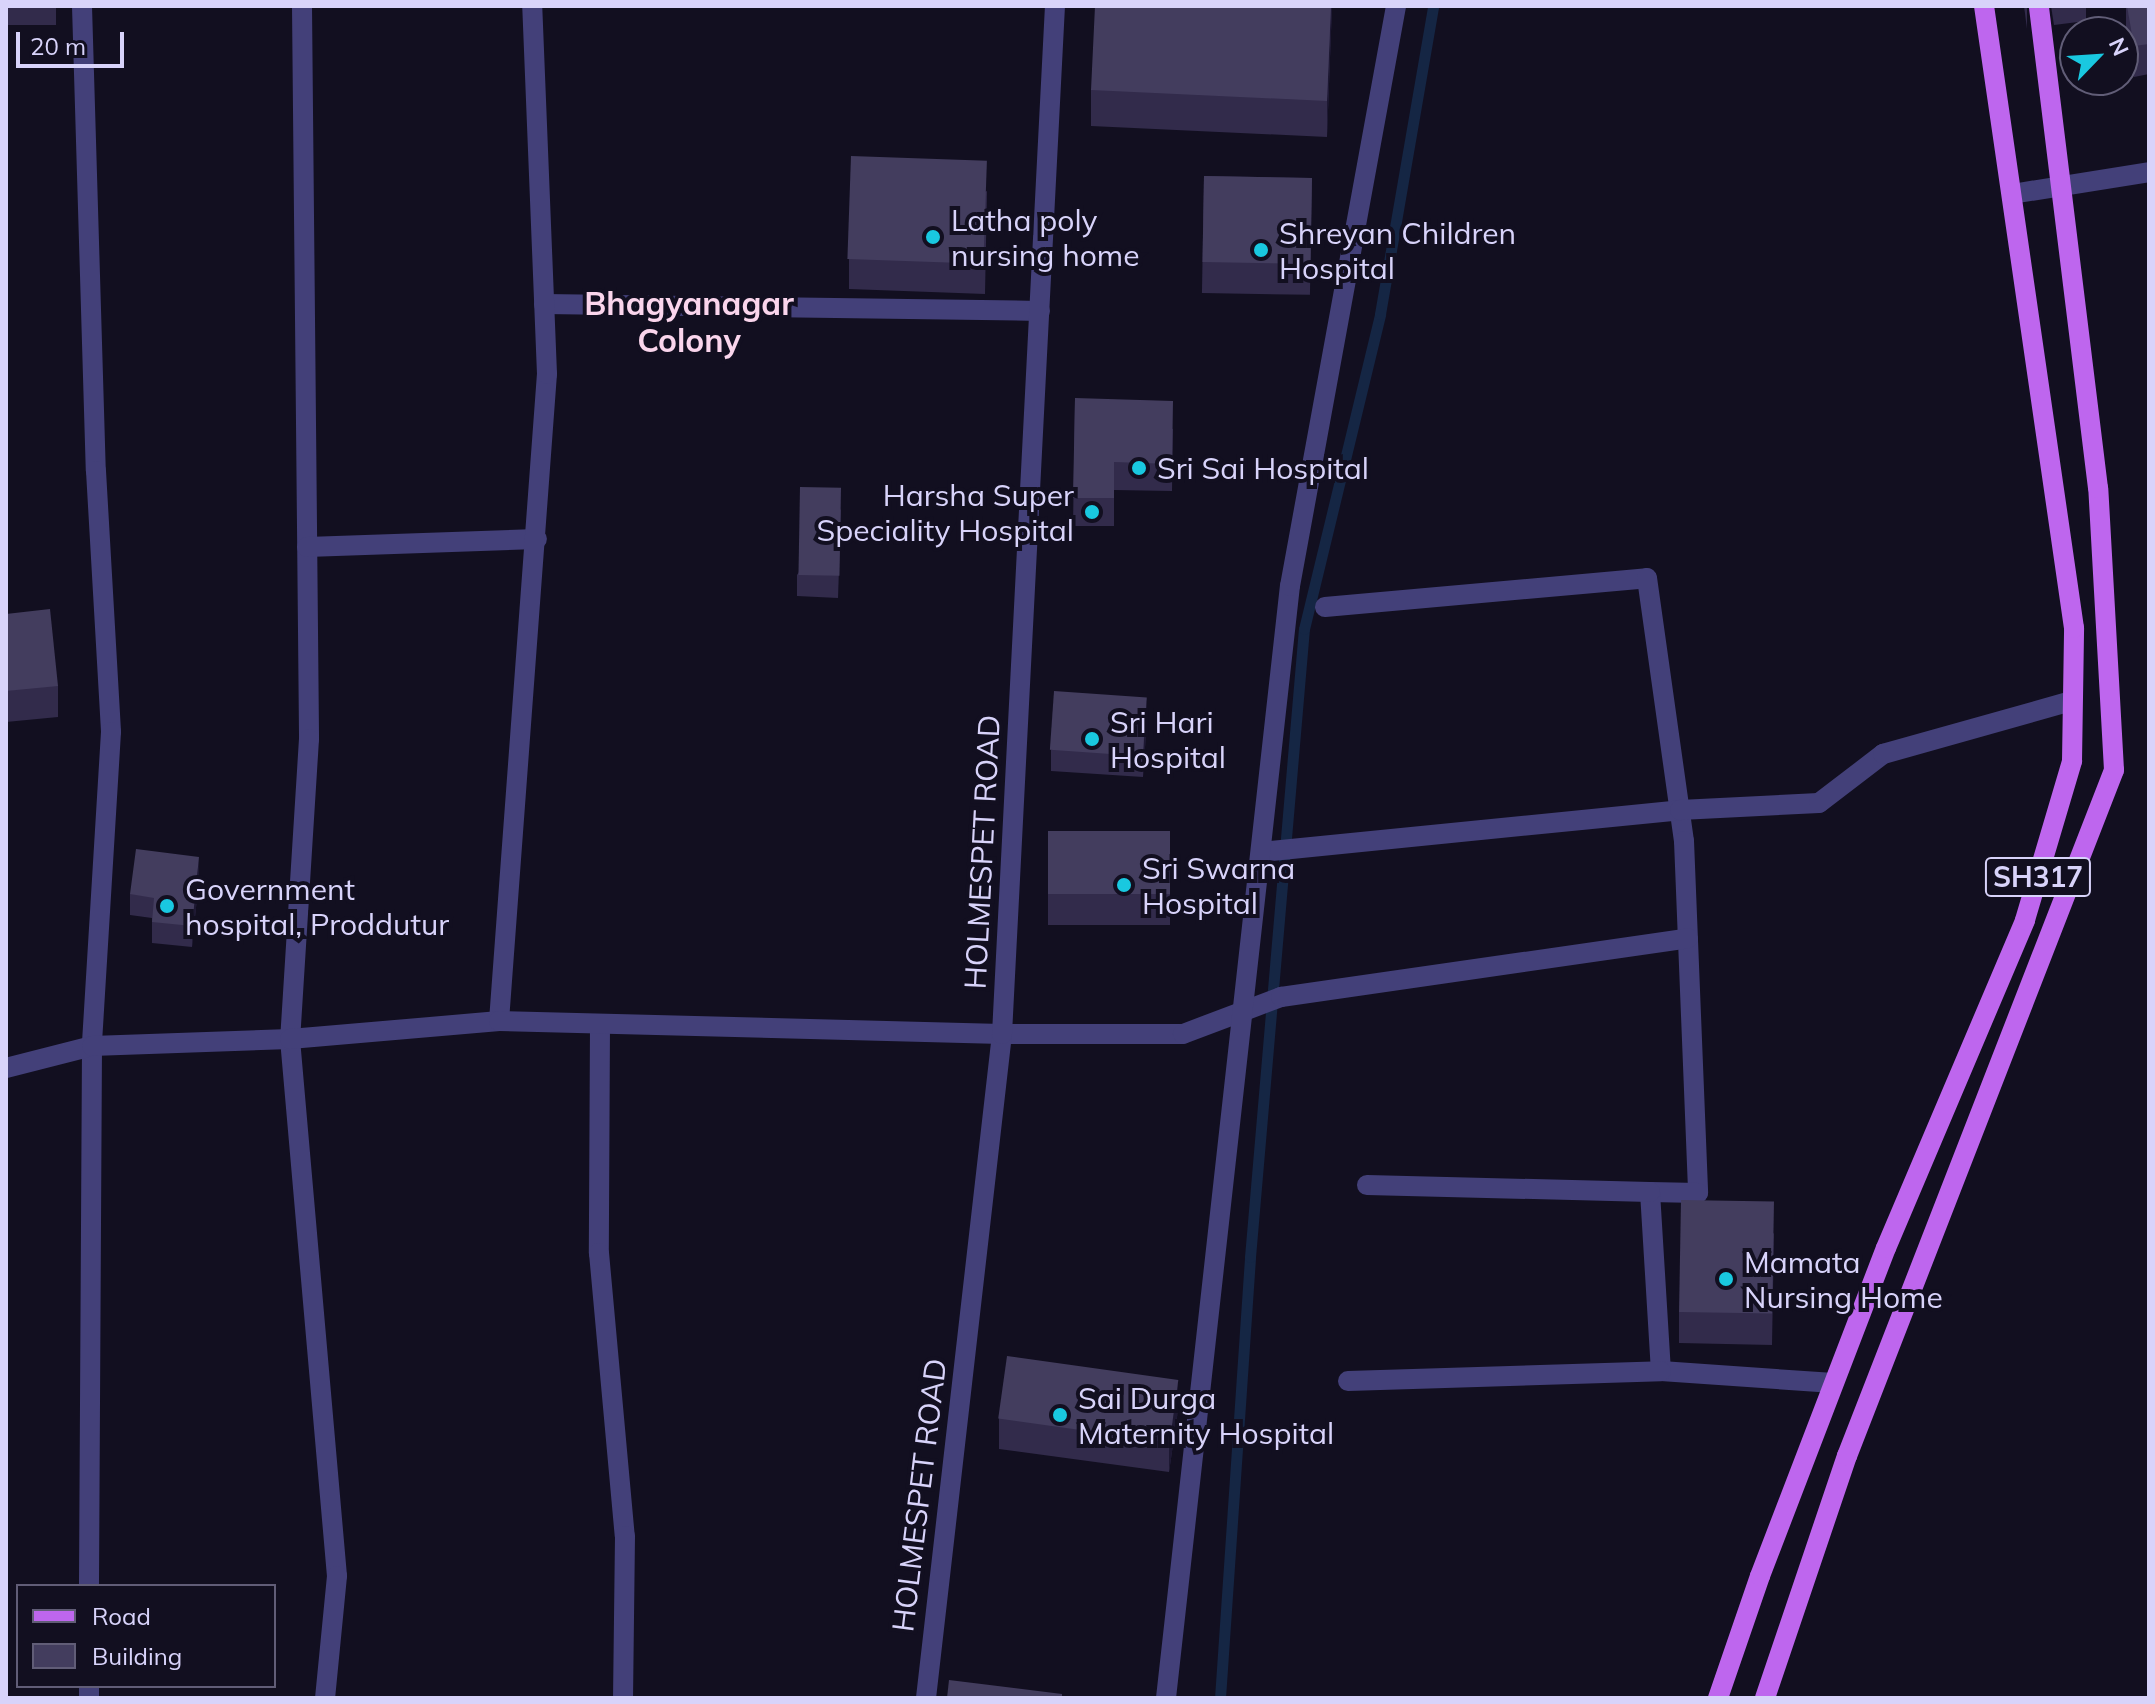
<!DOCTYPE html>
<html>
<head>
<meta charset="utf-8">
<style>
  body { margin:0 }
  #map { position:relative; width:2155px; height:1704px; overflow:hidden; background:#120f20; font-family:Mulish,sans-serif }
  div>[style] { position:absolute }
  .stream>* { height:11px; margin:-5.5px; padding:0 5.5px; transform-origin:5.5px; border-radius:5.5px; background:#152644 }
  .minor>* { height:20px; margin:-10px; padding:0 10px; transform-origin:10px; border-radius:10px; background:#434079 }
  .primary>* { height:20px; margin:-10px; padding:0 10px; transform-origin:10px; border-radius:10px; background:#be66ee }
  .wall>* { inset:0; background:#322b4b; transform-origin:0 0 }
  .shaded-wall>* { inset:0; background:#1d1832 }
  .building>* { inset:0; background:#433d5e; transform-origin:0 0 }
  .dots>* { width:22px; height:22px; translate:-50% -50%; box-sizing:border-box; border:4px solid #120f20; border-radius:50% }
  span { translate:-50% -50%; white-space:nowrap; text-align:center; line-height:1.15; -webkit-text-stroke:8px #120f20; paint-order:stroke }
  .shield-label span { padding:2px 6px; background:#120f20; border:2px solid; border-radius:6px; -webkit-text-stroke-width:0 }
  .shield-label { font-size:28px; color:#d8d3fa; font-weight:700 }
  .poi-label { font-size:30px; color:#d8d3fa }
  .left { translate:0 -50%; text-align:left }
  .right { translate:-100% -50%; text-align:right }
  .street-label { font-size:30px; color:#d8d3fa }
  .neighbourhood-label { font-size:32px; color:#fad5ec; font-weight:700 }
  .frame { position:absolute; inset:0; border:8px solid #d8d3fa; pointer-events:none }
  .legend { position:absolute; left:16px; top:1584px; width:260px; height:104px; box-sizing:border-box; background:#120f20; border:2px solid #615d77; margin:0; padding:10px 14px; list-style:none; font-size:24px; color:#d8d3fa }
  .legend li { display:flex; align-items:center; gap:16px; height:40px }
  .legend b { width:40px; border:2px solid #615d77 }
  .north { position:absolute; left:2059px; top:16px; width:80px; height:80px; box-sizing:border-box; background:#120f20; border:2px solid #615d77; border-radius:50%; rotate:65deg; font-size:22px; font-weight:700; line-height:32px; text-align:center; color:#d8d3fa }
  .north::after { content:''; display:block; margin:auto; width:28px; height:36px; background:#19c8e0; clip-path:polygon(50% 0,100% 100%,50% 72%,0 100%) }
  .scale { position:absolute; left:16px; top:32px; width:108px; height:36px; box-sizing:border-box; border:4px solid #d8d3fa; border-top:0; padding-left:10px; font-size:24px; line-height:28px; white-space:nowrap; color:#d8d3fa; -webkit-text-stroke:6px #120f20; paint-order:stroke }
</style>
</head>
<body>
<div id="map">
  <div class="stream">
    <i style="left:1220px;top:1698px;width:442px;rotate:-86.1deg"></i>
    <i style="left:1250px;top:1257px;width:630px;rotate:-85.09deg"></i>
    <i style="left:1304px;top:629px;width:324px;rotate:-76.4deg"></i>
    <i style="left:1380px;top:314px;width:313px;rotate:-80.2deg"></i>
  </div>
  <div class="minor">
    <i style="left:82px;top:6px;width:465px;rotate:88.3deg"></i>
    <i style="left:96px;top:471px;width:261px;rotate:86.7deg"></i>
    <i style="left:111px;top:732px;width:315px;rotate:93.5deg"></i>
    <i style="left:92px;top:1046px;width:540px;rotate:90.32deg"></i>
    <i style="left:302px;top:6px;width:733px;rotate:89.45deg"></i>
    <i style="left:309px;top:739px;width:301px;rotate:93.6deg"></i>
    <i style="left:290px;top:1039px;width:539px;rotate:85deg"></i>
    <i style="left:337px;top:1576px;width:123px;rotate:95.6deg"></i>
    <i style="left:2012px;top:194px;width:139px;rotate:-9.1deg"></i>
    <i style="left:544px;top:304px;width:496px;rotate:0.8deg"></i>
    <i style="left:307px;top:547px;width:230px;rotate:-2deg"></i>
    <i style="left:1325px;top:607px;width:323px;rotate:-5.1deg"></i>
    <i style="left:1647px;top:578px;width:266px;rotate:82deg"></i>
    <i style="left:1684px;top:841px;width:352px;rotate:87.7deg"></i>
    <i style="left:1698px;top:1193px;width:48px;rotate:-178.8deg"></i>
    <i style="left:1650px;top:1192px;width:179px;rotate:86.5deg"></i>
    <i style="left:1661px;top:1371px;width:173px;rotate:4deg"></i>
    <i style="left:1261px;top:852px;width:421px;rotate:-5.7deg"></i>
    <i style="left:1680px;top:810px;width:139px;rotate:-2.9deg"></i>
    <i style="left:1819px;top:803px;width:81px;rotate:-37.4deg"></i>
    <i style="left:1883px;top:754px;width:196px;rotate:-15.7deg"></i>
    <i style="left:499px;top:1021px;width:649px;rotate:-85.76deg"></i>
    <i style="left:547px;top:374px;width:368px;rotate:-92.3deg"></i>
    <i style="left:600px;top:1025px;width:228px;rotate:90.3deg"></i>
    <i style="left:599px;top:1253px;width:284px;rotate:84.8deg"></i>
    <i style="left:625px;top:1536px;width:162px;rotate:90.7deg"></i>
    <i style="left:6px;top:1068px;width:89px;rotate:-14.3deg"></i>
    <i style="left:92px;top:1046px;width:198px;rotate:-2deg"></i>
    <i style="left:290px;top:1039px;width:210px;rotate:-4.9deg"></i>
    <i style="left:499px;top:1021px;width:503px;rotate:1.48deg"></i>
    <i style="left:1002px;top:1034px;width:181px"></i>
    <i style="left:1183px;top:1034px;width:105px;rotate:-20.7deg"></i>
    <i style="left:1281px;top:997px;width:411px;rotate:-8.2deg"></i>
    <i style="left:1367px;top:1185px;width:283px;rotate:1.4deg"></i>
    <i style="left:1348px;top:1381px;width:313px;rotate:-1.8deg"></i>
    <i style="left:89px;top:1686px;width:12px;rotate:90deg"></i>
    <i style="left:926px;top:1698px;width:668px;rotate:-83.47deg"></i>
    <i style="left:1002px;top:1034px;width:1029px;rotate:-87.05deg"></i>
    <i style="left:1166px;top:1698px;width:1119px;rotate:-83.64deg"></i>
    <i style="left:1290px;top:586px;width:590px;rotate:-79.64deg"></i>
  </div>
  <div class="primary">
    <i style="left:1718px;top:1698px;width:129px;rotate:-71deg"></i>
    <i style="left:1760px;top:1576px;width:351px;rotate:-69deg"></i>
    <i style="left:1886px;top:1248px;width:356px;rotate:-67deg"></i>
    <i style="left:2025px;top:920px;width:166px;rotate:-73.5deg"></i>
    <i style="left:2072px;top:761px;width:133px;rotate:-89.1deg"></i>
    <i style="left:2074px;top:628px;width:628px;rotate:-98.23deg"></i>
    <i style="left:1765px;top:1698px;width:256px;rotate:-71.3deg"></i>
    <i style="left:1847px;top:1456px;width:736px;rotate:-68.73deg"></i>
    <i style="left:2114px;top:770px;width:282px;rotate:-93.2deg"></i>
    <i style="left:2098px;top:488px;width:486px;rotate:-97deg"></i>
  </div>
  <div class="wall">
    <i style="left:6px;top:6px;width:50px;height:19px"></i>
    <i style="clip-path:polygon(1332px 6px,1327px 137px,1091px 126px,1091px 90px,1213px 8px)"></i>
    <i style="clip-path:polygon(2024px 6px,2027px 6px,2027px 29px)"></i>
    <i style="clip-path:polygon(2051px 6px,2086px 6px,2086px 21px,2054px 25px)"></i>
    <i style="clip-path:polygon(2126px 6px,2149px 6px,2149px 74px,2134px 77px,2126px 29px)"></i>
    <i style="left:1204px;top:176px;width:108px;height:117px;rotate:1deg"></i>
    <i style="clip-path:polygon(987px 191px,985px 294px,849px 289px,849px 259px)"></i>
    <i style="clip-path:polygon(1075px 398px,1173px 429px,1172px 491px,1114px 490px,1114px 526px,1073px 526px)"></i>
    <i style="clip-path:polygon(841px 509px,838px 598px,797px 596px,797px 575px)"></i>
    <i style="clip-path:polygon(6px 614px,58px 686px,58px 717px,6px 722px)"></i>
    <i style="clip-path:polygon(1147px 718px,1143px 777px,1051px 771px,1051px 750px)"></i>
    <i style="left:1048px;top:831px;width:122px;height:94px"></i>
    <i style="clip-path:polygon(199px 878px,192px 947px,152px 943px,152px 918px,130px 915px,130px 894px)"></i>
    <i style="clip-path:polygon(1774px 1233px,1772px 1345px,1679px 1343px,1679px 1312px)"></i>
    <i style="clip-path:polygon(1178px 1410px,1169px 1472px,999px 1449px,999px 1418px)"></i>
  </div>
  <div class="shaded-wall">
    <i style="clip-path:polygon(1331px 6px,1332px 6px,1327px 137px,1327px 101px)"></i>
    <i style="clip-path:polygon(1147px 697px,1147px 718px,1143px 777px,1143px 756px)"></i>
    <i style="clip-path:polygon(199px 857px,199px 878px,192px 947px,192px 926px)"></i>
    <i style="clip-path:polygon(1178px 1379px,1178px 1410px,1169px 1472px,1169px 1441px)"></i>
  </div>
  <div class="building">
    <i style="clip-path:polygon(1095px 6px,1162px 6px,1213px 8px,1213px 6px,1331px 6px,1327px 101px,1091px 90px)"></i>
    <i style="clip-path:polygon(2127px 6px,2149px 6px,2149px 44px,2134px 46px)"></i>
    <i style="left:851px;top:156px;width:136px;height:103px;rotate:2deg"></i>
    <i style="left:1204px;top:176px;width:108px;height:86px;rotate:1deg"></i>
    <i style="clip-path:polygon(1075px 398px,1173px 401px,1172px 464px,1114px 462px,1114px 498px,1073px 498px)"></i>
    <i style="left:800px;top:487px;width:41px;height:88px;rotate:1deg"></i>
    <i style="clip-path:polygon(50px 609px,58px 686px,6px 691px,6px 614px)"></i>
    <i style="left:1054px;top:691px;width:93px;height:59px;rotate:4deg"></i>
    <i style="left:1048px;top:831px;width:122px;height:63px"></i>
    <i style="clip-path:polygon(136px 849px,199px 857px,192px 926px,152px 922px,154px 898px,130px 894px)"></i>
    <i style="left:1681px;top:1200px;width:93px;height:112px;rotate:1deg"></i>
    <i style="left:1007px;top:1356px;width:173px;height:63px;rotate:8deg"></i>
    <i style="clip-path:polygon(949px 1680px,1062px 1694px,1062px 1698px,947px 1698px)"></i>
  </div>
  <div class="dots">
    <i style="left:933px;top:237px;background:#19c8e0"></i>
    <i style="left:1261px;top:250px;background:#19c8e0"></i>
    <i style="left:1139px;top:468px;background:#19c8e0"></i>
    <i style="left:1092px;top:512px;background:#19c8e0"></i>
    <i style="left:1092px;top:739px;background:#19c8e0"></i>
    <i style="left:1124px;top:885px;background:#19c8e0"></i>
    <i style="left:167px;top:906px;background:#19c8e0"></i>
    <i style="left:1726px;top:1279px;background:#19c8e0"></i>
    <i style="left:1060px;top:1415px;background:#19c8e0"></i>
  </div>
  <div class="shield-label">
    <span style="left:2038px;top:877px">SH317</span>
  </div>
  <div class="poi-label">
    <span class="left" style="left:951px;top:237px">Latha poly<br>nursing home</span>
    <span class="left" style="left:1279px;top:250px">Shreyan Children<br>Hospital</span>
    <span class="left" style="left:1157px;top:468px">Sri Sai Hospital</span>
    <span class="right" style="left:1074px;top:512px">Harsha Super<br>Speciality Hospital</span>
    <span class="left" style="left:1110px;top:739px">Sri Hari<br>Hospital</span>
    <span class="left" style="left:1142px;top:885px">Sri Swarna<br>Hospital</span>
    <span class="left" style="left:185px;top:906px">Government<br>hospital, Proddutur</span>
    <span class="left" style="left:1744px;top:1279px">Mamata<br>Nursing Home</span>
    <span class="left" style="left:1078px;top:1415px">Sai Durga<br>Maternity Hospital</span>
  </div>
  <div class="street-label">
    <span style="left:982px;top:852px;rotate:-87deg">HOLMESPET ROAD</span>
    <span style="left:919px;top:1495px;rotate:-83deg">HOLMESPET ROAD</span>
  </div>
  <div class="neighbourhood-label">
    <span style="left:689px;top:322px">Bhagyanagar<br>Colony</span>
  </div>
  <div class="frame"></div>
  <ul class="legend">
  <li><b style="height:10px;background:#be66ee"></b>Road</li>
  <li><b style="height:22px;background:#433d5e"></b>Building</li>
  </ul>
  <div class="north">N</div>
  <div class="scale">20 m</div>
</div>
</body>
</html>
